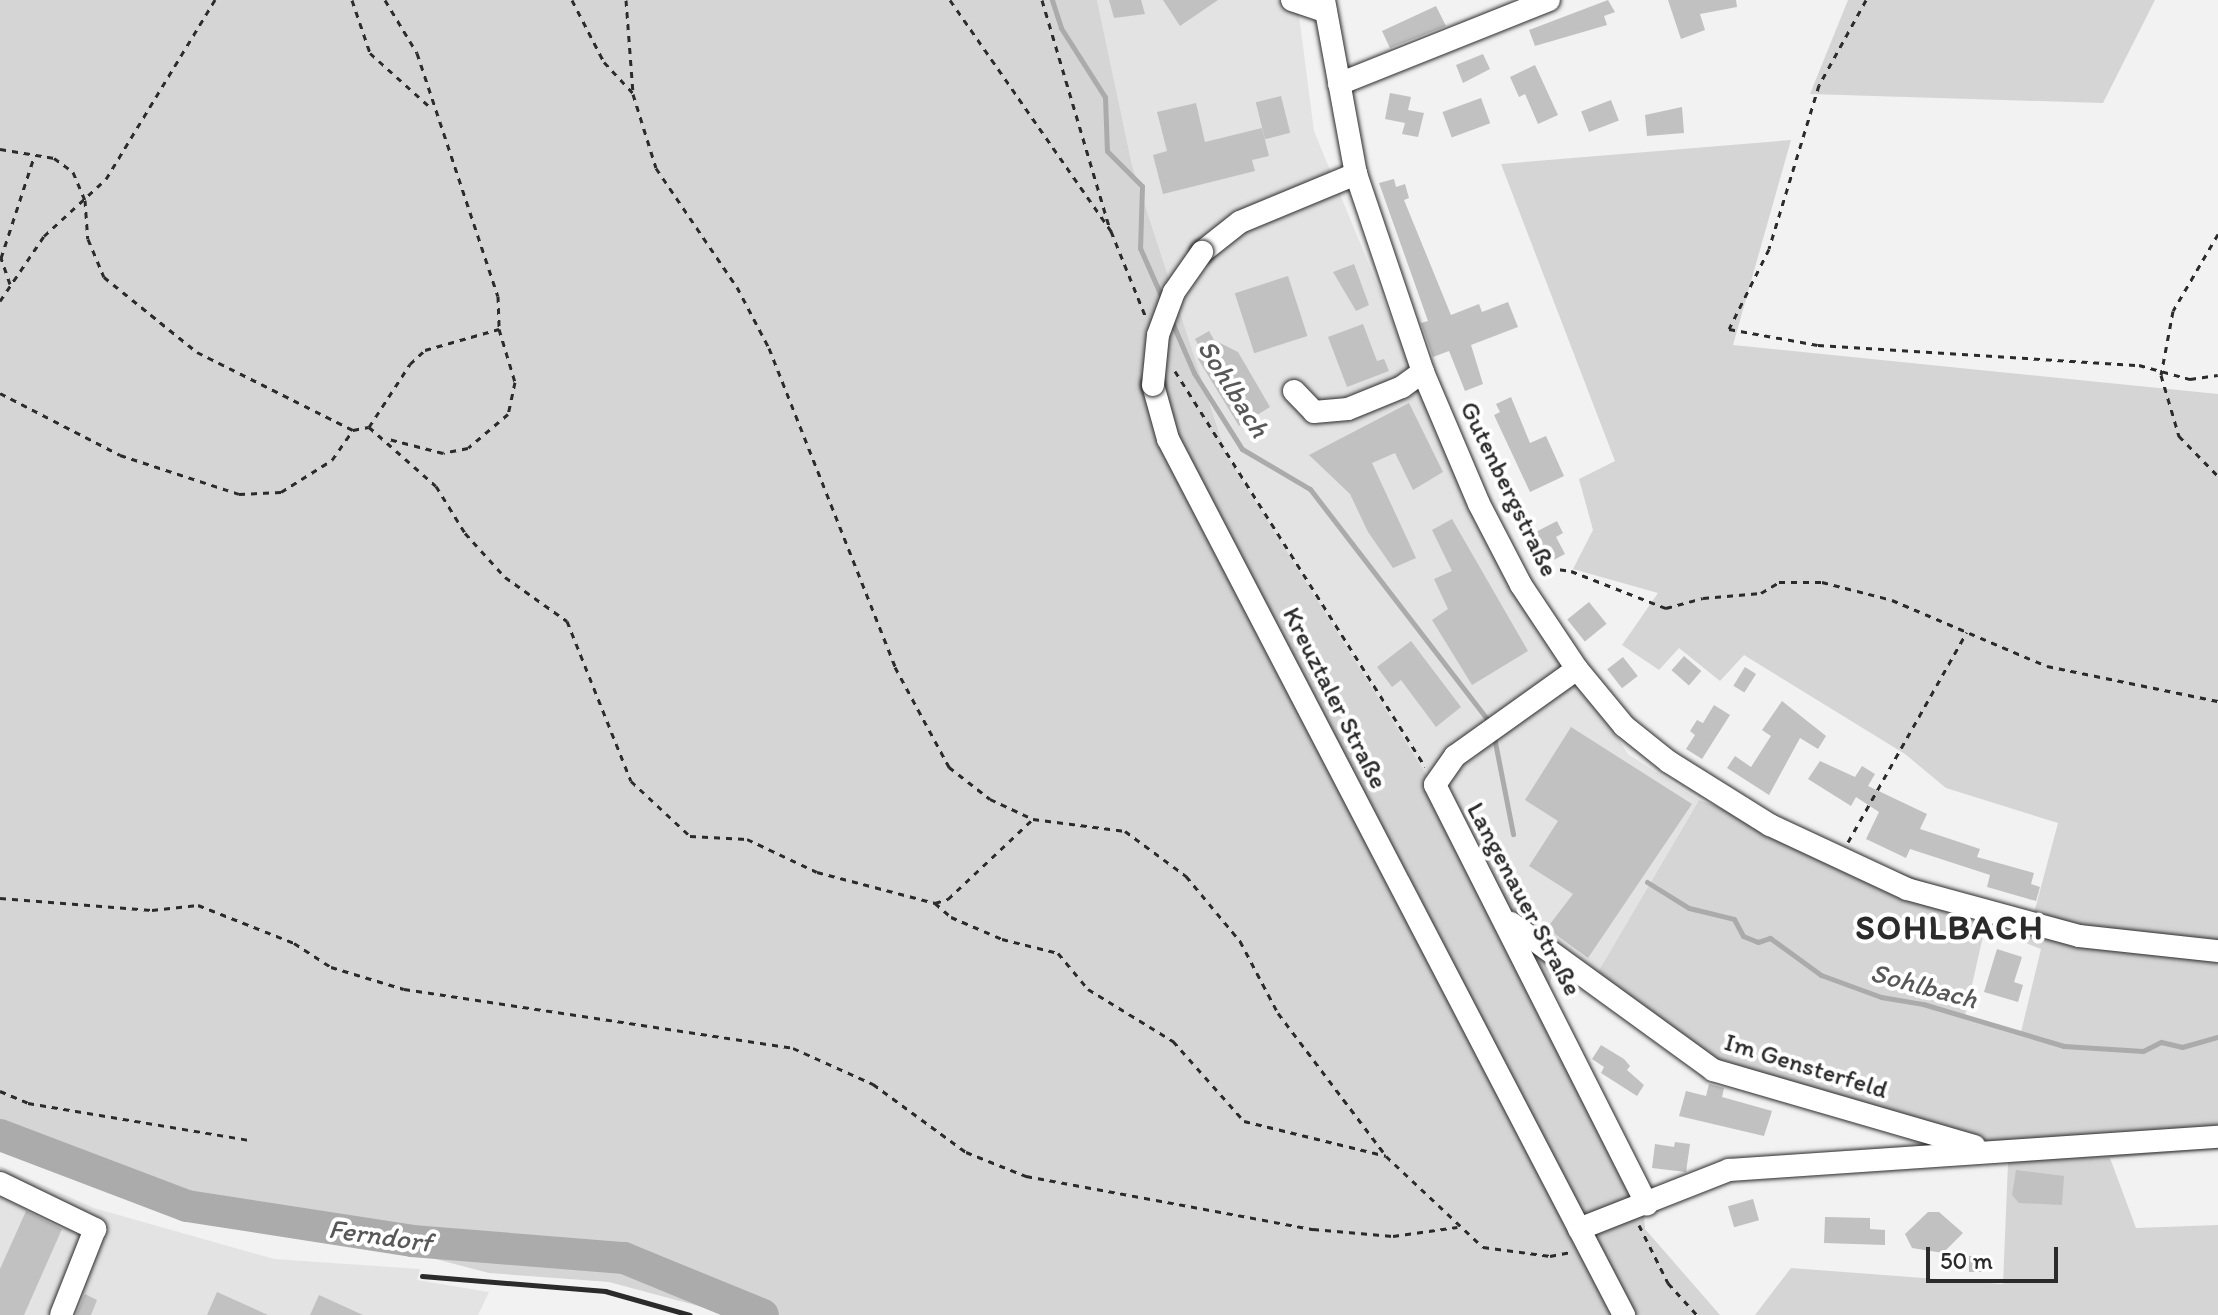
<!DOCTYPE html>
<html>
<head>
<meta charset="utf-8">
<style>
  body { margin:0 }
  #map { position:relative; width:2218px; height:1315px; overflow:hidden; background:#f2f2f2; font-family:Itim,sans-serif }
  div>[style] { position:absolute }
  .built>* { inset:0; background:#e3e3e3 }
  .green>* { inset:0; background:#d5d5d5 }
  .stream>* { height:5px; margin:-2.5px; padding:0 2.5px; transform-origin:2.5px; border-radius:2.5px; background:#ababab }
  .river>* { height:32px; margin:-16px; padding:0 16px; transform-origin:16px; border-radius:16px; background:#ababab }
  .building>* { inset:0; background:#c1c1c1; transform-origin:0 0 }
  .path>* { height:3px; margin-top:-1.5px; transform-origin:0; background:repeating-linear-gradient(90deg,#2b2b2b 0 6px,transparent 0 12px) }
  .roads { filter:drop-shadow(0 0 2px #2b2b2b) drop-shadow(0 0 2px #2b2b2b) }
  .minor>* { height:22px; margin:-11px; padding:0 11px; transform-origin:11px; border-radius:11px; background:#fff }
  .rail>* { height:5px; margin:-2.5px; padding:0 2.5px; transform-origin:2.5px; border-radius:2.5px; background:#2b2b2b }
  .bridges { filter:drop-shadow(0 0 2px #2b2b2b) drop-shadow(0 0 2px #2b2b2b) }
  .minor-bridge>* { height:22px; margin:-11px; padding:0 11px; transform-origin:11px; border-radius:11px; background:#fff }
  span { translate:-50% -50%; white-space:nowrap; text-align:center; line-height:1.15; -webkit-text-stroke:8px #fff; paint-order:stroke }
  .street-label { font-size:26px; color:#2b2b2b }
  .water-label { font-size:28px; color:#585858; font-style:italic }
  .district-label { font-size:34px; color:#2b2b2b; font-weight:700; letter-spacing:2px }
  .scale { position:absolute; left:1926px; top:1247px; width:132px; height:36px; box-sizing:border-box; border:4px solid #2b2b2b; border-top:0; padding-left:10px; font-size:24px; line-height:28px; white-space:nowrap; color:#2b2b2b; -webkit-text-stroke:6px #fff; paint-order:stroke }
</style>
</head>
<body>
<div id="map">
  <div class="built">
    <i style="clip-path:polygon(1097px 0,1297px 0,1314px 131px,1471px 513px,1628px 754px,1699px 800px,1598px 972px,1539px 933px,1481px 862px,1226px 454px,1132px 165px)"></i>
    <i style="clip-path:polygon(0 1166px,94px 1208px,274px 1259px,420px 1269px,417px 1280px,489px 1292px,478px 1315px,0 1315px)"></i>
  </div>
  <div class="green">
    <i style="clip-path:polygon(0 0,1097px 0,1132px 165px,1226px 454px,1481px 862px,1538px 933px,1598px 972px,1699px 800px,1990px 905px,1965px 1016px,2021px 1032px,2041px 949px,2026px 943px,2058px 823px,1946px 788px,1905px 754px,1744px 655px,1720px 681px,1679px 648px,1659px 670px,1622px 645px,1658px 593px,1573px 569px,1593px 530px,1579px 479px,1615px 461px,1501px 164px,1791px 140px,1733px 345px,2218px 394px,2218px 1149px,2110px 1158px,2136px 1228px,2218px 1225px,2218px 1315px,1755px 1315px,1791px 1268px,2003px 1284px,2008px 1163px,1717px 1063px,1553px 970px,1548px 992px,1642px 1187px,1645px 1229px,1720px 1315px,732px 1315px,609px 1282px,489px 1273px,0 1145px)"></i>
    <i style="clip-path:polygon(1848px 0,2155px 0,2103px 103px,1810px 94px)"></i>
  </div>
  <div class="stream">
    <i style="left:1052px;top:0;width:29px;rotate:72deg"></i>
    <i style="left:1061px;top:28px;width:82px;rotate:57.5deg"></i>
    <i style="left:1105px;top:97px;width:54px;rotate:87.9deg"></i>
    <i style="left:1107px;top:151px;width:49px;rotate:45deg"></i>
    <i style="left:1142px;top:186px;width:62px;rotate:91.8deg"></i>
    <i style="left:1140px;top:248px;width:57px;rotate:66.1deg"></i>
    <i style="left:1171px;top:320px;width:58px;rotate:66.5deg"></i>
    <i style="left:1194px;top:373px;width:90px;rotate:57.7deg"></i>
    <i style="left:1242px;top:449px;width:79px;rotate:30.5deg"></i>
    <i style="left:1310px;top:489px;width:295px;rotate:52.4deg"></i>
    <i style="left:1494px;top:737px;width:99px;rotate:78.9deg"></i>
    <i style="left:1647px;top:882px;width:49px;rotate:31.8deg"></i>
    <i style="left:1689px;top:908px;width:46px;rotate:13.7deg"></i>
    <i style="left:1734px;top:919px;width:19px;rotate:62deg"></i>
    <i style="left:1743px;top:936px;width:16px;rotate:22deg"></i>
    <i style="left:1758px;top:942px;width:13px;rotate:-18deg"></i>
    <i style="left:1770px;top:938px;width:63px;rotate:36deg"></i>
    <i style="left:1821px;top:975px;width:64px;rotate:20.1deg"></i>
    <i style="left:1881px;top:997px;width:43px;rotate:9.5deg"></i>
    <i style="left:1923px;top:1004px;width:147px;rotate:16.6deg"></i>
    <i style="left:2064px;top:1046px;width:79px;rotate:3.6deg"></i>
    <i style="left:2143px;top:1051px;width:20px;rotate:-27deg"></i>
    <i style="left:2161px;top:1042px;width:22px;rotate:13deg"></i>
    <i style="left:2182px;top:1047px;width:37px;rotate:-16deg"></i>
  </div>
  <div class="river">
    <i style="left:0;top:1135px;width:200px;rotate:20.8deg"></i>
    <i style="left:187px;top:1206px;width:228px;rotate:8.8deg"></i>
    <i style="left:412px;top:1241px;width:213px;rotate:4.6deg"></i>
    <i style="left:624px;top:1258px;width:150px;rotate:22.3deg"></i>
  </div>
  <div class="building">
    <i style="clip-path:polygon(1109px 0,1141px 0,1145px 14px,1114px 18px)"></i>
    <i style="clip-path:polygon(1163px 0,1218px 0,1180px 26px)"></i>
    <i style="clip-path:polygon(1608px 0,1615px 12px,1604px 16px,1607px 25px,1535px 46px,1529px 30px)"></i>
    <i style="clip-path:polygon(1668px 0,1736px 0,1737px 7px,1700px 14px,1705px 30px,1681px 39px)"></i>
    <i style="clip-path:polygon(1436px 6px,1446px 26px,1390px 48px,1382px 31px)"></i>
    <i style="clip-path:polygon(1483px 54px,1490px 69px,1463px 83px,1456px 65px)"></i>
    <i style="clip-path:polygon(1535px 65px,1558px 115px,1538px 124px,1525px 94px,1519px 97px,1510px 77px)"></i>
    <i style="clip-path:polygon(1390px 93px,1411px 97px,1408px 110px,1424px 113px,1418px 137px,1402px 134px,1405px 123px,1385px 119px)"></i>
    <i style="left:1281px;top:96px;width:38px;height:26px;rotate:76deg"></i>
    <i style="left:1481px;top:98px;width:27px;height:41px;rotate:70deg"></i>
    <i style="left:1611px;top:100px;width:22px;height:32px;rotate:69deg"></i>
    <i style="clip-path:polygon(1196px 103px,1205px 142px,1262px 128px,1269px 156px,1252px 160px,1255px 171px,1163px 194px,1153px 155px,1167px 151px,1157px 112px)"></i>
    <i style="clip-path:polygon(1682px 107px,1684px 133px,1647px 136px,1645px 115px)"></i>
    <i style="clip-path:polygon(1394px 179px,1396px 187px,1405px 184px,1409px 198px,1404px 200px,1451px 315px,1479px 304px,1482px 312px,1508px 302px,1518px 327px,1471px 345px,1483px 384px,1465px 391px,1449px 351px,1433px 357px,1421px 323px,1428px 321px,1379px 183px)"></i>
    <i style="clip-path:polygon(1354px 264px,1369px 305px,1356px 311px,1333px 272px)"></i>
    <i style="left:1288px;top:276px;width:63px;height:56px;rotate:72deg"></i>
    <i style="clip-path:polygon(1363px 324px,1377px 361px,1384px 359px,1389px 371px,1347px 387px,1328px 337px)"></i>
    <i style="clip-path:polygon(1209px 331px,1214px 340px,1238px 352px,1270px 407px,1239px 426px,1198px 359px,1204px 355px,1195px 339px)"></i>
    <i style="clip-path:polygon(1511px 397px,1530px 443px,1546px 436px,1564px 476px,1530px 492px,1494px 415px,1500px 412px,1496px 404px)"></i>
    <i style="clip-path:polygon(1409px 403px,1443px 472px,1413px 490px,1395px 453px,1372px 463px,1416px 558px,1393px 568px,1368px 532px,1350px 494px,1309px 455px)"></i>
    <i style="clip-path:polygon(1452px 519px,1528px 651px,1472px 685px,1432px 620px,1448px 609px,1434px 579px,1452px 571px,1432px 530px)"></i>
    <i style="clip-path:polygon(1557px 521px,1563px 533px,1556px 537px,1565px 554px,1544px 565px,1528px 536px)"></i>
    <i style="left:1589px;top:602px;width:28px;height:28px;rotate:51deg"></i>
    <i style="clip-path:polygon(1411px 641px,1461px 707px,1436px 727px,1401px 680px,1392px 687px,1377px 667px)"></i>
    <i style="left:1684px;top:656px;width:23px;height:19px;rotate:41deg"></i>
    <i style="left:1623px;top:657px;width:24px;height:20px;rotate:52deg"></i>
    <i style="left:1745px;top:667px;width:13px;height:22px;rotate:32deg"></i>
    <i style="clip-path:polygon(1782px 701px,1826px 736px,1818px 749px,1800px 738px,1769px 795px,1727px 768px,1735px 756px,1751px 767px,1771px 736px,1762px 730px)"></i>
    <i style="clip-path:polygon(1714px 705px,1730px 715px,1702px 759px,1686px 749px,1695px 735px,1690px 731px,1697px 720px,1703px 723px)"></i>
    <i style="clip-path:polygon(1571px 727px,1692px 804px,1588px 958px,1547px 928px,1573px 894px,1529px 866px,1558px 821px,1525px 800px)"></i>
    <i style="clip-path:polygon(1820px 761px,1855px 777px,1862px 766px,1875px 774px,1868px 786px,1927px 814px,1920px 829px,1980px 849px,1977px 857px,2034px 873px,2031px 884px,2040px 887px,2036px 901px,1987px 887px,1990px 875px,1910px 849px,1906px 858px,1866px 839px,1879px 812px,1856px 797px,1851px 806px,1808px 779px)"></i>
    <i style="clip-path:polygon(1997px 949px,2022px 957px,2014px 982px,2023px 985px,2018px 1002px,1984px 992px)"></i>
    <i style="clip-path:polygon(1601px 1045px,1624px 1059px,1630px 1066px,1627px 1070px,1644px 1085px,1637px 1096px,1601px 1073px,1604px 1067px,1592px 1059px)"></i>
    <i style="clip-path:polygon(1709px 1084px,1724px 1088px,1722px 1097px,1772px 1111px,1764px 1136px,1679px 1116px,1686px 1091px,1706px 1096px)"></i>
    <i style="clip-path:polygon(1675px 1142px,1690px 1144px,1686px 1172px,1652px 1168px,1655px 1144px,1674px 1147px)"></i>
    <i style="clip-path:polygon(2016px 1170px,2064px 1176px,2062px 1205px,2019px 1203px,2012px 1195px)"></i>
    <i style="left:1753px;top:1199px;width:22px;height:26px;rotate:74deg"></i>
    <i style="clip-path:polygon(26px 1211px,62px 1229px,24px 1315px,0 1315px,0 1269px)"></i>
    <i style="clip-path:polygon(1928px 1212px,1939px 1212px,1963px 1233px,1943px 1253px,1912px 1248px,1905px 1234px)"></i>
    <i style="clip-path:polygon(1825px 1217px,1870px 1218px,1870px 1229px,1885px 1230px,1885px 1245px,1824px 1243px)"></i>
    <i style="left:1985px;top:1256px;width:16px;height:16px;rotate:90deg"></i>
    <i style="clip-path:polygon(217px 1292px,268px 1315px,207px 1315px)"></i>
    <i style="clip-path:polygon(85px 1294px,97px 1300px,91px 1315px,76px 1315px)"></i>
    <i style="clip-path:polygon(319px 1295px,363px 1315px,310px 1315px)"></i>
  </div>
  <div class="path">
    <i style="left:352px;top:0;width:56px;rotate:71.2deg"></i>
    <i style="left:370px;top:53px;width:82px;rotate:42deg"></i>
    <i style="left:385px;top:0;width:62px;rotate:58.9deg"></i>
    <i style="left:417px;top:53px;width:256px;rotate:71.6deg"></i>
    <i style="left:498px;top:296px;width:33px;rotate:88deg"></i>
    <i style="left:499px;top:329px;width:55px;rotate:73.2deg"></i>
    <i style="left:515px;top:382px;width:33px;rotate:102deg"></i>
    <i style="left:508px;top:414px;width:52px;rotate:139.6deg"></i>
    <i style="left:468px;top:448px;width:25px;rotate:169deg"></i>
    <i style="left:443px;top:453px;width:56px;rotate:-165.5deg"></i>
    <i style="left:572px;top:0;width:70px;rotate:62.7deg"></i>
    <i style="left:604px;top:62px;width:42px;rotate:46.9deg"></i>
    <i style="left:626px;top:0;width:94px;rotate:85.7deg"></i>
    <i style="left:633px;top:94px;width:77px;rotate:72.7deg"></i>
    <i style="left:656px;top:168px;width:144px;rotate:55.8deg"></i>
    <i style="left:737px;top:287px;width:69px;rotate:62.3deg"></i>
    <i style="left:769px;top:348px;width:343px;rotate:68.4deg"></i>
    <i style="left:895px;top:667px;width:114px;rotate:61.6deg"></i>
    <i style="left:949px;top:767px;width:52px;rotate:38deg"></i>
    <i style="left:990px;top:799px;width:47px;rotate:24.9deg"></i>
    <i style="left:1033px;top:819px;width:93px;rotate:7.4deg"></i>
    <i style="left:1125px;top:831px;width:76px;rotate:36.4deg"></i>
    <i style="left:1186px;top:876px;width:85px;rotate:50.3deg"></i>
    <i style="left:1240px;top:941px;width:81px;rotate:62.2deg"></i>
    <i style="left:1278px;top:1013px;width:179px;rotate:52.9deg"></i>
    <i style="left:1386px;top:1156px;width:133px;rotate:43.2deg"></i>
    <i style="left:1483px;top:1247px;width:68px;rotate:7.7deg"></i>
    <i style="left:1550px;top:1256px;width:20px;rotate:-11deg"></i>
    <i style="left:950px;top:0;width:282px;rotate:55.1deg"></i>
    <i style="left:1111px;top:231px;width:91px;rotate:68deg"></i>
    <i style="left:1042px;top:0;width:236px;rotate:73.5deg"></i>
    <i style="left:1866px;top:0;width:97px;rotate:118.9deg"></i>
    <i style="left:1819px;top:85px;width:171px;rotate:107deg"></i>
    <i style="left:1769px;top:249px;width:89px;rotate:116.6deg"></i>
    <i style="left:1729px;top:329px;width:90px;rotate:10.2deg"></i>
    <i style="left:1818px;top:345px;width:322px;rotate:3.6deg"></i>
    <i style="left:2139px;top:365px;width:53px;rotate:15.4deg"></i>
    <i style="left:2190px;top:379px;width:28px;rotate:-8deg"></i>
    <i style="left:0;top:149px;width:55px;rotate:9.5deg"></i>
    <i style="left:54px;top:158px;width:24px;rotate:36deg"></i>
    <i style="left:73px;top:172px;width:30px;rotate:67deg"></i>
    <i style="left:85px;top:200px;width:39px;rotate:86deg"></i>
    <i style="left:88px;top:239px;width:41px;rotate:67.2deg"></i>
    <i style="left:104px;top:277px;width:119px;rotate:38.9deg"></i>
    <i style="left:197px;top:352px;width:174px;rotate:26.6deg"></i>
    <i style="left:353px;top:430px;width:16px;rotate:-11deg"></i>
    <i style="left:369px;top:427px;width:89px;rotate:41.4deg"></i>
    <i style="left:436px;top:486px;width:55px;rotate:58.3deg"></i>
    <i style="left:465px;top:533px;width:59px;rotate:47.7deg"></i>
    <i style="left:505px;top:577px;width:76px;rotate:35.4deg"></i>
    <i style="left:567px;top:621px;width:172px;rotate:68.2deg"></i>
    <i style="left:631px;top:781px;width:81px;rotate:43deg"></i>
    <i style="left:690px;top:836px;width:57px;rotate:3deg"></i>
    <i style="left:747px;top:839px;width:77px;rotate:25.2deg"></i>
    <i style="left:817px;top:872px;width:122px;rotate:14.7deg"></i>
    <i style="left:935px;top:903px;width:21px;rotate:41deg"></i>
    <i style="left:951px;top:917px;width:56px;rotate:23.3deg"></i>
    <i style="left:1002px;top:939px;width:58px;rotate:14deg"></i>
    <i style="left:1058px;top:953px;width:47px;rotate:50.2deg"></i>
    <i style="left:1088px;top:989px;width:100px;rotate:31.5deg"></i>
    <i style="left:1173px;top:1041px;width:107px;rotate:48.4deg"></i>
    <i style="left:1244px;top:1121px;width:146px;rotate:13.8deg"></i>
    <i style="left:2218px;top:234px;width:89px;rotate:120.3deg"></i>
    <i style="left:2173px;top:311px;width:65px;rotate:100.6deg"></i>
    <i style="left:2161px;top:375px;width:64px;rotate:73.6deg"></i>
    <i style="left:2179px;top:436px;width:56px;rotate:45.7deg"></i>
    <i style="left:10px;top:284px;width:28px;rotate:-109deg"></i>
    <i style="left:1px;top:258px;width:106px;rotate:-71.9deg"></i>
    <i style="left:0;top:301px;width:78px;rotate:-55.9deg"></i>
    <i style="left:44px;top:236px;width:84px;rotate:-42.6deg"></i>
    <i style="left:106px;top:179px;width:210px;rotate:-58.7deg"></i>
    <i style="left:1175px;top:371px;width:468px;rotate:57.7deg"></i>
    <i style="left:0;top:393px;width:135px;rotate:27.3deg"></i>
    <i style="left:120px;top:455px;width:125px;rotate:18.1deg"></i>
    <i style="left:239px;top:494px;width:42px;rotate:-2.7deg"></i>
    <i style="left:281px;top:492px;width:60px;rotate:-32.1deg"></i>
    <i style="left:332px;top:460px;width:37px;rotate:-55deg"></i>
    <i style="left:369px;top:427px;width:75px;rotate:-56.9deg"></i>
    <i style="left:410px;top:364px;width:21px;rotate:-43deg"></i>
    <i style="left:425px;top:350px;width:77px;rotate:-15.8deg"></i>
    <i style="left:1539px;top:574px;width:11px;rotate:-34deg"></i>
    <i style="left:1548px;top:568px;width:23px;rotate:7deg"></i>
    <i style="left:1571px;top:571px;width:102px;rotate:21.3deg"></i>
    <i style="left:1666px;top:608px;width:38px;rotate:-15deg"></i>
    <i style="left:1703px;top:598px;width:58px;rotate:-4.9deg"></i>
    <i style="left:1761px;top:593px;width:21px;rotate:-31deg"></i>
    <i style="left:1779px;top:582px;width:43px"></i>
    <i style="left:1822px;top:582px;width:72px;rotate:14.4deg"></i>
    <i style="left:1892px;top:600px;width:168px;rotate:23.1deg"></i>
    <i style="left:2047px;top:666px;width:175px;rotate:11.6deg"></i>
    <i style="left:1848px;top:842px;width:241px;rotate:-60.5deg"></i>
    <i style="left:0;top:898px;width:152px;rotate:4.5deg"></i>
    <i style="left:152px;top:910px;width:46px;rotate:-6.2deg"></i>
    <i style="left:198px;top:905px;width:103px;rotate:21.6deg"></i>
    <i style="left:294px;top:943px;width:44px;rotate:33deg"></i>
    <i style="left:331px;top:967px;width:76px;rotate:16.8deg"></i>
    <i style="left:404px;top:989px;width:393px;rotate:8.6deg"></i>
    <i style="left:793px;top:1048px;width:88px;rotate:24.2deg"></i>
    <i style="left:873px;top:1084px;width:115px;rotate:36.2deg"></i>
    <i style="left:966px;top:1152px;width:65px;rotate:21.8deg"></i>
    <i style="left:1026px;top:1176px;width:292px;rotate:10.5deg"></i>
    <i style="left:1313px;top:1229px;width:80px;rotate:5deg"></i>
    <i style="left:1393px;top:1236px;width:65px;rotate:-8deg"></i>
    <i style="left:935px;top:903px;width:14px;rotate:-17deg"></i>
    <i style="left:948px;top:899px;width:117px;rotate:-43.3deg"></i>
    <i style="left:0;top:1091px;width:30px;rotate:23deg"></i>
    <i style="left:28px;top:1103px;width:225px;rotate:9.5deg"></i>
    <i style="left:1639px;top:1225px;width:65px;rotate:63.4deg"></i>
    <i style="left:1668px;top:1283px;width:43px;rotate:47.8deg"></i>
  </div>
  <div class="roads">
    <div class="minor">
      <i style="left:1292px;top:0;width:36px;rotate:19deg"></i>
      <i style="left:1324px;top:0;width:177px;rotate:79.6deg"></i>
      <i style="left:1356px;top:174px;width:209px;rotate:71.3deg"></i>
      <i style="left:1423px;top:372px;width:143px;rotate:67deg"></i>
      <i style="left:1479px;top:504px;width:91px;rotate:62.6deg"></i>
      <i style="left:1521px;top:585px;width:101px;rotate:56.3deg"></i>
      <i style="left:1577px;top:669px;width:74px;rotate:50.5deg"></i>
      <i style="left:1624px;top:726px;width:58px;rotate:38.7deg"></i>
      <i style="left:1669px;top:762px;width:119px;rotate:32deg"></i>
      <i style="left:1770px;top:825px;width:151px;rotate:25deg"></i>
      <i style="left:1907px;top:889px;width:178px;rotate:15.3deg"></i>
      <i style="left:2079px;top:936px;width:140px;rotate:6.2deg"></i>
      <i style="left:1339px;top:84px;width:226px;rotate:-21.8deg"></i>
      <i style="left:1202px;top:252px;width:48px;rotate:-38.3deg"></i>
      <i style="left:1240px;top:222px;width:126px;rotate:-22.5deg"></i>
      <i style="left:1153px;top:385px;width:56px;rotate:74.5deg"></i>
      <i style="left:1168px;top:439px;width:988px;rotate:62.5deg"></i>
      <i style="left:1294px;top:391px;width:29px;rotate:46deg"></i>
      <i style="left:1314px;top:412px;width:34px;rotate:-5deg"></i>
      <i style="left:1348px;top:409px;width:58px;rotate:-22.2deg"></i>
      <i style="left:1402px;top:387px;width:26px;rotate:-36deg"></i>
      <i style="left:1577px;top:669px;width:150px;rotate:144.5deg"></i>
      <i style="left:1455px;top:756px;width:35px;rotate:125deg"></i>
      <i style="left:1435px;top:785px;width:470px;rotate:63.2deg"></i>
      <i style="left:1511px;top:923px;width:250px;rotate:36deg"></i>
      <i style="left:1713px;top:1070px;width:272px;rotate:16.2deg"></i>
      <i style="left:0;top:1183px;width:106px;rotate:25.8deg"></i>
      <i style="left:95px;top:1229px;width:92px;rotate:111.6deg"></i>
      <i style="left:1579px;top:1229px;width:161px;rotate:-21.5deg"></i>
      <i style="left:1729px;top:1170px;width:490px;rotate:-3.9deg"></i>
    </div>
  </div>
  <div class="rail">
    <i style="left:422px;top:1276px;width:184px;rotate:4.7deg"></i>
    <i style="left:605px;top:1291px;width:88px;rotate:15.8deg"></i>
  </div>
  <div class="bridges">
    <div class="minor-bridge">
      <i style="left:1153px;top:385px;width:50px;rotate:-84.3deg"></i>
      <i style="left:1158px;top:335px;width:46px;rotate:-69.6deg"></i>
      <i style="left:1174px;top:292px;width:49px;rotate:-55deg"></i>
    </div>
  </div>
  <div class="street-label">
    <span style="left:1509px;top:489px;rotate:64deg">Gutenbergstraße</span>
    <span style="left:1335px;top:698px;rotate:63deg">Kreuztaler Straße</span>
    <span style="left:1524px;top:899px;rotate:62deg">Langenauer Straße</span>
    <span style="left:1806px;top:1066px;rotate:17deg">Im Gensterfeld</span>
  </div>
  <div class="water-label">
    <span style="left:1234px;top:388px;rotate:58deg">Sohlbach</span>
    <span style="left:1924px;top:985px;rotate:15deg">Sohlbach</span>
    <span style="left:380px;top:1235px;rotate:8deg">Ferndorf</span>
  </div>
  <div class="district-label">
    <span style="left:1950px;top:928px">SOHLBACH</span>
  </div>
  <div class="scale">50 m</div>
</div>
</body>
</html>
